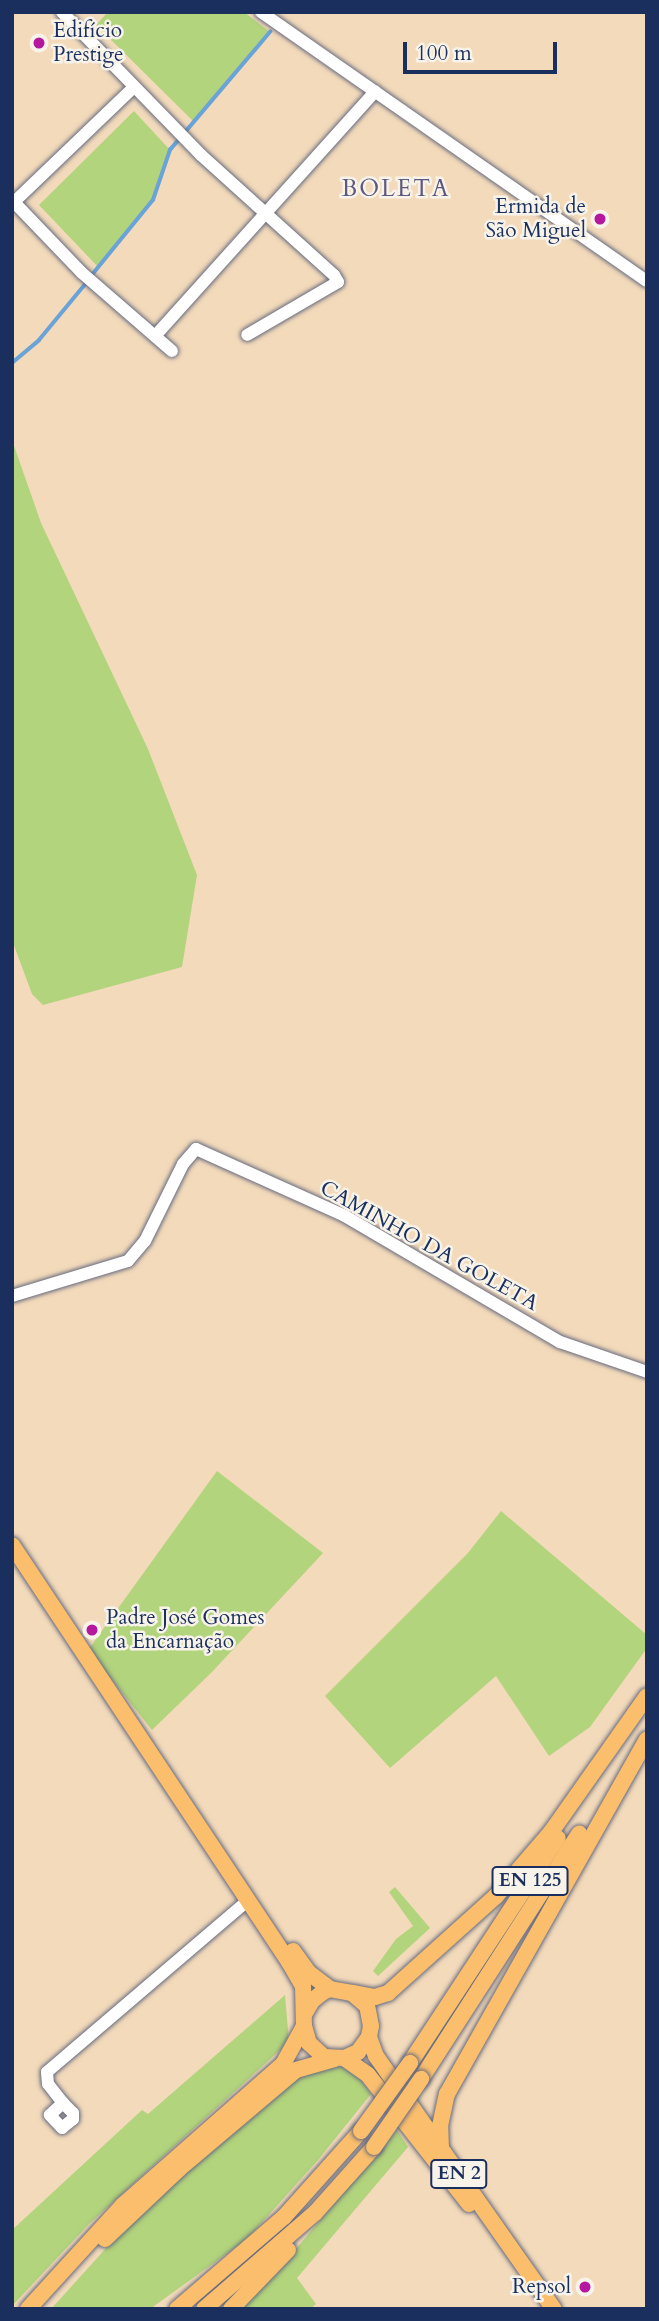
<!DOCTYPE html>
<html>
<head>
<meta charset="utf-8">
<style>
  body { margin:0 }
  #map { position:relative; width:659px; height:2321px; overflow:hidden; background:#f3dabb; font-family:Cardo,serif }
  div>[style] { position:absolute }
  .green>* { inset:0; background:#b2d47c }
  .stream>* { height:3.5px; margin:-1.75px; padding:0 1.75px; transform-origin:1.75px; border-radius:1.75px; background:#69a3d8 }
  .roads { filter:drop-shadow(0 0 2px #676b7f) drop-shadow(0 0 2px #676b7f) }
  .minor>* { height:12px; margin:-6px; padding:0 6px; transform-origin:6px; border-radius:6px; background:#fff }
  .major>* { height:16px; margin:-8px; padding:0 8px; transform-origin:8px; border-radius:8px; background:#fabe6d }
  .bridges { filter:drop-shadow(0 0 2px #676b7f) drop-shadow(0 0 2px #676b7f) }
  .major-bridge>* { height:16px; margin:-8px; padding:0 8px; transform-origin:8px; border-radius:8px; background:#fabe6d }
  .dots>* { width:19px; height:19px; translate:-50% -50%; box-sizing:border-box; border:4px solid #f7f3e8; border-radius:50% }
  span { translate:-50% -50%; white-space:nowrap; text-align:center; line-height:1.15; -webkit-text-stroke:5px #f7f3e8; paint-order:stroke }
  .shield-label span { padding:2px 5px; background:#f7f3e8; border:2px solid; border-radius:5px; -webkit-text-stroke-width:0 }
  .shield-label { font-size:19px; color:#1b2f5e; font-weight:700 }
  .poi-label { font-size:21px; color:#1b2f5e }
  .left { translate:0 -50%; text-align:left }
  .right { translate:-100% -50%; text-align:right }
  .street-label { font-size:21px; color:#1b2f5e }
  .neighbourhood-label { font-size:23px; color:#5f587f; letter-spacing:2px }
  .frame { position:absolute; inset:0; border:14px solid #1b2f5e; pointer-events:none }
  .scale { position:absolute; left:403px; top:42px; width:154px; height:32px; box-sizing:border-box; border:4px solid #1b2f5e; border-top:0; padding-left:9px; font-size:21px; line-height:24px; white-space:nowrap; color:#1b2f5e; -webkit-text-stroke:5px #f7f3e8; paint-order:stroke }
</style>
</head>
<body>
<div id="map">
  <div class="green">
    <i style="clip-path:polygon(108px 12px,244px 12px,270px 32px,194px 122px,96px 25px)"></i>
    <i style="clip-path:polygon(134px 111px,170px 150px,153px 200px,99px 268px,39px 205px)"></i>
    <i style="clip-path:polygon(12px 440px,41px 523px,148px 749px,197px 875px,182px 967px,43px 1005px,32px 994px,12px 940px)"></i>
    <i style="clip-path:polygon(217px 1471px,323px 1553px,212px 1672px,152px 1730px,88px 1650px)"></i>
    <i style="clip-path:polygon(501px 1511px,647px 1635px,647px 1648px,590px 1727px,549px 1756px,496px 1676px,390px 1768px,325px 1696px,468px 1553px)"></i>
    <i style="clip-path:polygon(395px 1887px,430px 1928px,378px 1976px,373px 1971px,396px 1939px,413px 1926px,389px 1892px)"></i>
    <i style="clip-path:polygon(285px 1995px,289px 2042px,90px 2223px,12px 2306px,12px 2230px,142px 2110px,148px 2114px)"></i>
    <i style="clip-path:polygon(316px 2067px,344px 2067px,358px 2076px,371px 2094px,318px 2160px,247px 2239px,150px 2309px,51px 2309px,146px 2204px,295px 2079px)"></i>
    <i style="clip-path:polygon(397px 2130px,408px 2147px,297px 2278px,316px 2304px,310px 2309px,240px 2309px,289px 2257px)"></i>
  </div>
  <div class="stream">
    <i style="left:91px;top:276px;width:98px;rotate:-50.8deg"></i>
    <i style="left:153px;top:200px;width:53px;rotate:-71.2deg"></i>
    <i style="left:170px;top:150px;width:155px;rotate:-49.7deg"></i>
    <i style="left:12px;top:363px;width:35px;rotate:-40deg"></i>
    <i style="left:39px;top:340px;width:75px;rotate:-50.4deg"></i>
  </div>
  <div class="roads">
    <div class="minor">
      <i style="left:62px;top:12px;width:199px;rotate:45.8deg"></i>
      <i style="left:201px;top:155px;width:179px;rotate:42.1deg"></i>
      <i style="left:334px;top:275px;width:8px;rotate:60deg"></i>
      <i style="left:338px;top:282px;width:105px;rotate:149.8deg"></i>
      <i style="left:261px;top:12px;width:470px;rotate:34.9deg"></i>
      <i style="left:12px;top:200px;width:101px;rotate:46.2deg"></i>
      <i style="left:82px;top:273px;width:119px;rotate:40.9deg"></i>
      <i style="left:12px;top:204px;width:169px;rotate:-43.8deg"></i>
      <i style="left:155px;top:336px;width:329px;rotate:-48deg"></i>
      <i style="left:12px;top:1296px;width:121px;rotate:-16.8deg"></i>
      <i style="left:128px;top:1261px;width:26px;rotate:-50deg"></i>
      <i style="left:145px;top:1241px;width:86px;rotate:-63.7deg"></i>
      <i style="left:183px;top:1164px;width:20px;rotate:-49deg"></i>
      <i style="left:196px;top:1149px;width:163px;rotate:24.2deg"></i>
      <i style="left:345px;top:1216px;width:249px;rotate:30.4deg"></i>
      <i style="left:560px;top:1342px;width:92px;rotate:19deg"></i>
      <i style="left:63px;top:2103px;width:14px;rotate:45deg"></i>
      <i style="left:73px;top:2113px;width:6px;rotate:90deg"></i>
      <i style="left:73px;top:2119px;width:14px;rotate:141deg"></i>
      <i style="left:62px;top:2128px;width:18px;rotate:-133deg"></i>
      <i style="left:50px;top:2115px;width:18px;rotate:-43deg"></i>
      <i style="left:63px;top:2103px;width:24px;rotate:-128deg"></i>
      <i style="left:48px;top:2084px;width:12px;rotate:-95deg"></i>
      <i style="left:47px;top:2072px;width:263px;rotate:-40.5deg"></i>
    </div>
    <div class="major">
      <i style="left:12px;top:1545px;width:501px;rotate:56.41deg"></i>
      <i style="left:289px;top:1962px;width:28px;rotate:60deg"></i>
      <i style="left:303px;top:1986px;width:40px;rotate:88.6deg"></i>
      <i style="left:304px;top:2026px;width:18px;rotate:74deg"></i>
      <i style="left:309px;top:2043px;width:21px;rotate:43deg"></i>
      <i style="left:324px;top:2057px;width:20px;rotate:3deg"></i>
      <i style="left:344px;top:2058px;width:15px;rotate:-23deg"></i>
      <i style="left:358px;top:2052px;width:19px;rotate:-54deg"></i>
      <i style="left:369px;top:2037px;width:11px;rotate:-80deg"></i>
      <i style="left:371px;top:2026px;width:20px;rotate:-101deg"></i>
      <i style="left:367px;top:2006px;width:20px;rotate:-139deg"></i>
      <i style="left:352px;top:1993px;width:22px;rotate:-170deg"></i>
      <i style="left:330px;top:1989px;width:8px;rotate:157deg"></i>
      <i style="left:323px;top:1992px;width:14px;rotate:141deg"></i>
      <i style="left:312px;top:2001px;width:14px;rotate:120deg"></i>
      <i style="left:293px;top:1951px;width:27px;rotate:54deg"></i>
      <i style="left:309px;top:1973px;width:26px;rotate:37deg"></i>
      <i style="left:354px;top:1993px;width:21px;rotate:11deg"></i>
      <i style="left:375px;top:1997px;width:14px;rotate:-17deg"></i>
      <i style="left:388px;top:1993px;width:145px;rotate:-41.9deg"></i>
      <i style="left:496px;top:1896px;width:84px;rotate:-49.3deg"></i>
      <i style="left:551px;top:1832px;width:166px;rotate:-54.8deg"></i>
      <i style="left:369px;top:2037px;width:20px;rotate:70deg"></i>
      <i style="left:376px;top:2056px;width:309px;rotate:54.9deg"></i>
      <i style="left:344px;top:2058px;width:29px;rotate:35deg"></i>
      <i style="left:368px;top:2075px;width:164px;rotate:51.9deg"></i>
      <i style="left:410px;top:2063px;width:269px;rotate:-56.7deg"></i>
      <i style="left:421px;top:2079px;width:292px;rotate:-57.2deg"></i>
      <i style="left:441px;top:2149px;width:23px;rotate:-92deg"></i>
      <i style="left:440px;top:2126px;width:33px;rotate:-78deg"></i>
      <i style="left:447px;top:2094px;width:407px;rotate:-60.6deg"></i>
      <i style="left:105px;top:2239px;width:102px;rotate:-43.4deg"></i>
      <i style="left:179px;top:2169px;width:153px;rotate:-40.2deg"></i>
      <i style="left:296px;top:2070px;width:40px;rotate:-16deg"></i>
      <i style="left:28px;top:2309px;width:141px;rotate:-47.6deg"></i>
      <i style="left:123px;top:2205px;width:213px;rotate:-41.4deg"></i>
      <i style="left:283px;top:2064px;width:43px;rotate:-61.1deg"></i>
      <i style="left:177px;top:2309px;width:141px;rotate:-40.7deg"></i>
      <i style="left:284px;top:2217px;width:115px;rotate:-48.2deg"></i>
      <i style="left:204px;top:2309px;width:147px;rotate:-40.9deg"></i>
      <i style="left:315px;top:2213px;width:89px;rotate:-48.2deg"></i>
      <i style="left:231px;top:2309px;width:82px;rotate:-46deg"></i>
    </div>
  </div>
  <div class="bridges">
    <div class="major-bridge">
      <i style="left:361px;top:2131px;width:84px;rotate:-54.2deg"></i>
      <i style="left:374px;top:2147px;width:83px;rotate:-55.3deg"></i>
    </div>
  </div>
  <div class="dots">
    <i style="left:39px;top:43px;background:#b5179e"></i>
    <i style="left:600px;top:219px;background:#b5179e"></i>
    <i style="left:92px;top:1630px;background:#b5179e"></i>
    <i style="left:585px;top:2287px;background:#b5179e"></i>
  </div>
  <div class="shield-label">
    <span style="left:530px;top:1881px">EN 125</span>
    <span style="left:459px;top:2174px">EN 2</span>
  </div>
  <div class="poi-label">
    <span class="left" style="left:53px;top:43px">Edifício<br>Prestige</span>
    <span class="right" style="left:586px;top:219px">Ermida de<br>São Miguel</span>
    <span class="left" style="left:106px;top:1630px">Padre José Gomes<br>da Encarnação</span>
    <span class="right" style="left:571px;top:2287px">Repsol</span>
  </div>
  <div class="street-label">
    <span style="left:429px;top:1246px;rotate:29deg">CAMINHO DA GOLETA</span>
  </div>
  <div class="neighbourhood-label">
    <span style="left:396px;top:189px">BOLETA</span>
  </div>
  <div class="frame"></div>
  <div class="scale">100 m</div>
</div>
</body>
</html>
